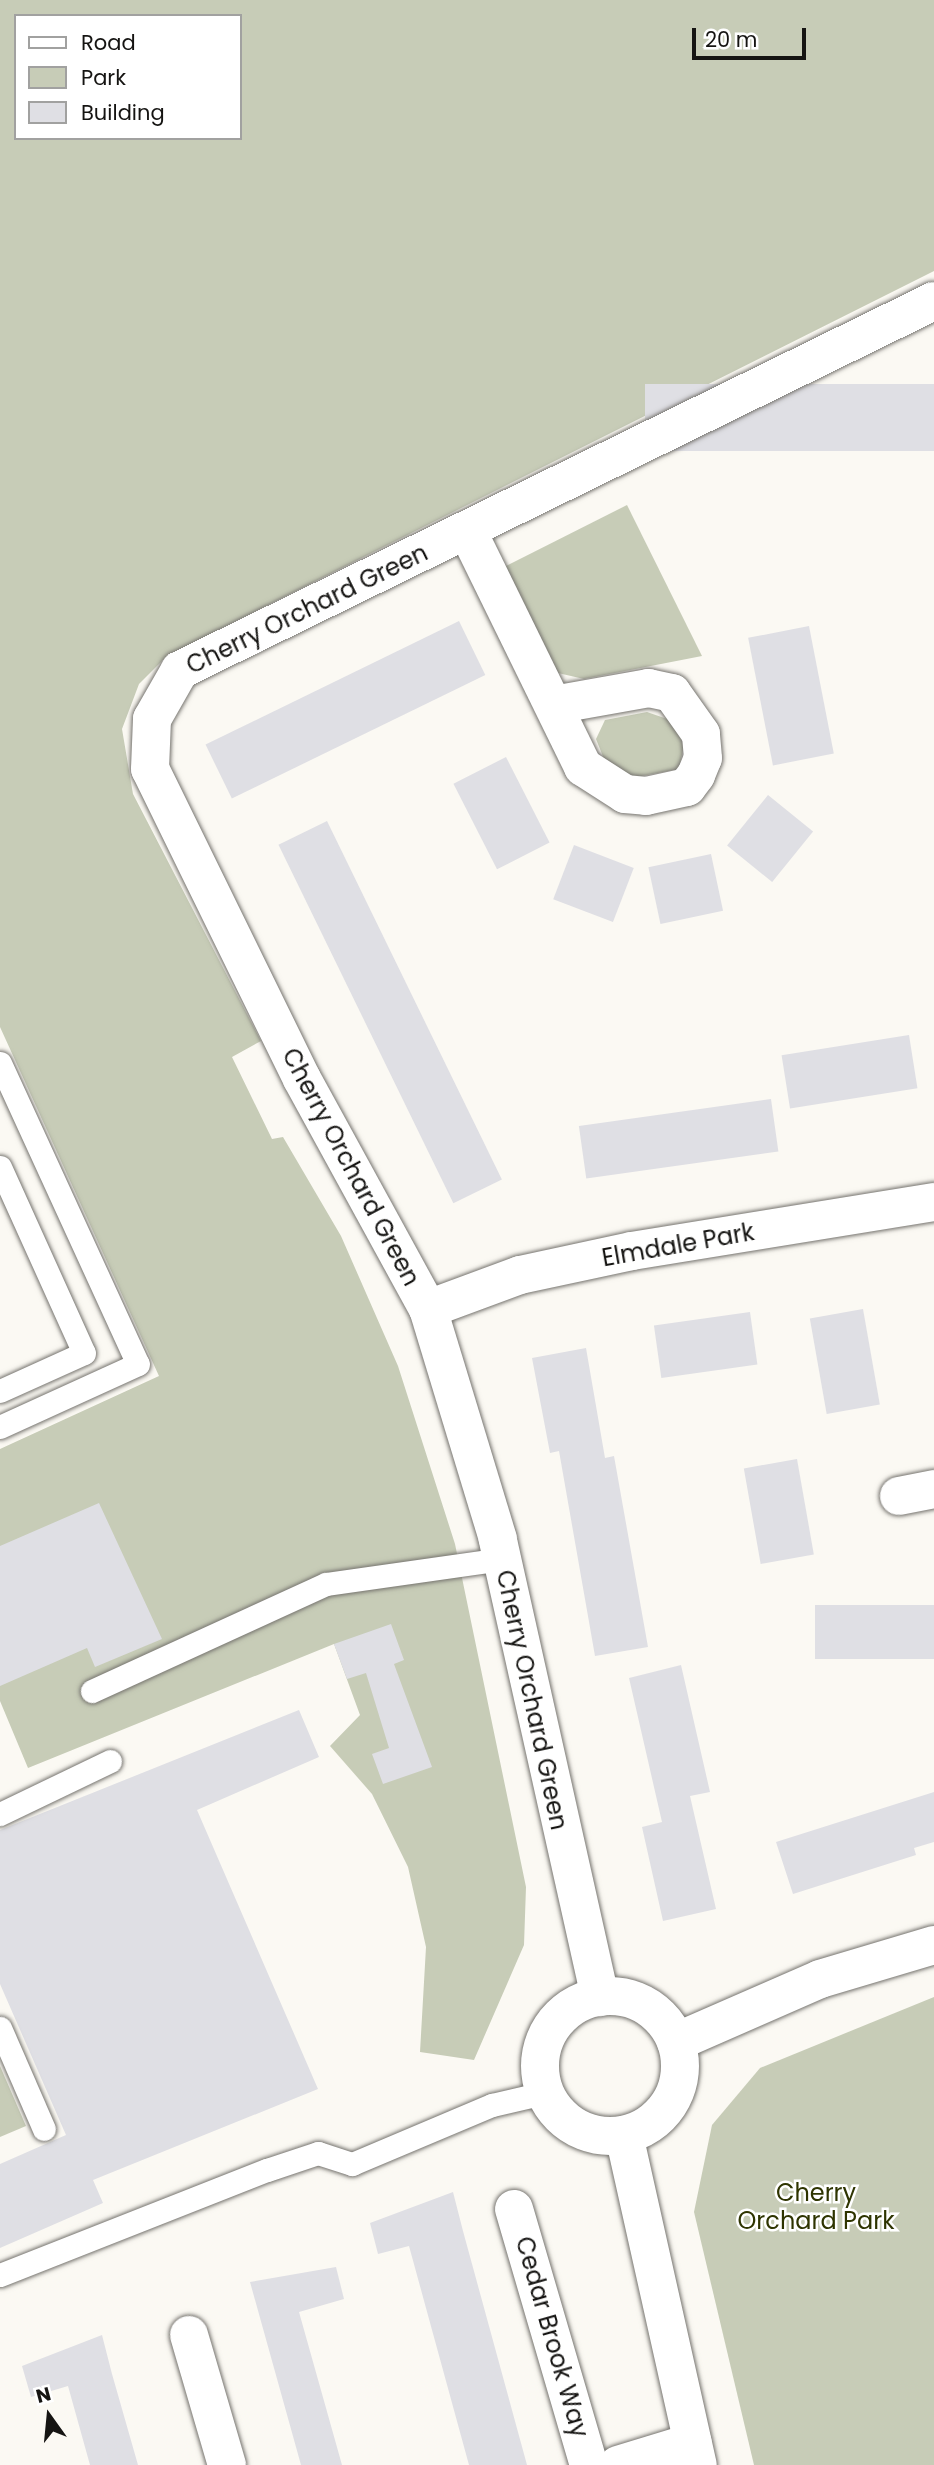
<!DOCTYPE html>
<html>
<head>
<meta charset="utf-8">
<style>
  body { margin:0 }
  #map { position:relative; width:934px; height:2465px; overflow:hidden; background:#fbf9f3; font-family:Poppins,sans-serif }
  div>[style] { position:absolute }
  .green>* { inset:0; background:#c7ccb7 }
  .building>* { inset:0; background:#dfdfe4; transform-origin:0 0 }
  .roads { filter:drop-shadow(0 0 2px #76746f) drop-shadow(0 0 2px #76746f) }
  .lane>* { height:23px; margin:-11.5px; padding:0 11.5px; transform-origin:11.5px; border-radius:11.5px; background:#fff }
  .street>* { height:38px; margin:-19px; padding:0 19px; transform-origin:19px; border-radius:19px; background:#fff }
  .street>.ring { margin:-19px; padding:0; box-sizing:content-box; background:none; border:38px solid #fff; border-radius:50% }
  span { translate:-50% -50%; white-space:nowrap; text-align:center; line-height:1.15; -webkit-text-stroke:5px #fff; paint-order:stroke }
  .street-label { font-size:24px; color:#151412 }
  .park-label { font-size:24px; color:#2e3400 }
  .legend { position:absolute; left:14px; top:14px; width:228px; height:126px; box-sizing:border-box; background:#fff; border:2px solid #a1a1a0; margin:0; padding:9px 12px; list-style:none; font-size:21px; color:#151412 }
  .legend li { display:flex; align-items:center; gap:14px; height:35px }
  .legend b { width:35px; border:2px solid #a1a1a0 }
  .north { position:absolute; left:14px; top:2381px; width:70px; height:70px; -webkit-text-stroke:5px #fff; paint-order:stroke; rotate:345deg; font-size:19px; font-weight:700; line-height:28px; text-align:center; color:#151412 }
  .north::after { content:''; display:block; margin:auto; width:24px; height:32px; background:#151412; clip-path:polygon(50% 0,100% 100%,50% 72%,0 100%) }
  .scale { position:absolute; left:692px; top:28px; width:114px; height:32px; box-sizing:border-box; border:4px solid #151412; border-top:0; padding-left:9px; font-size:21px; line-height:24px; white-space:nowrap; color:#151412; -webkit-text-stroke:5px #fff; paint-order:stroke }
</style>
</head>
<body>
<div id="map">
  <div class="green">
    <i style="clip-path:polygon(evenodd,0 0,934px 0,934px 271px,168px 655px,139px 684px,122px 729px,133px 794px,261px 1041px,232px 1057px,272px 1139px,283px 1137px,341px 1236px,398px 1366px,455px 1544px,526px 1887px,524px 1945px,474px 2060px,420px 2052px,426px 1947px,408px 1867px,372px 1794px,330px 1746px,360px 1715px,334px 1644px,28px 1768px,0 1701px,0 1449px,159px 1376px,0 1027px,0 0,16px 16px,240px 16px,240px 138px,16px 138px,16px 16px)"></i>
    <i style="clip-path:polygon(627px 505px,702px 656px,584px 679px,558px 673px,504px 567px)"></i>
    <i style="clip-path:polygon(647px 712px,670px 720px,684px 745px,679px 769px,631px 778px,604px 759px,596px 739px,605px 720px)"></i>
    <i style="clip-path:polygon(934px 1997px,934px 2465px,754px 2465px,694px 2212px,712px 2125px,760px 2068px)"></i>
    <i style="clip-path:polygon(0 2066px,26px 2126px,0 2137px)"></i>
  </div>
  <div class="building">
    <i style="left:934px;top:384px;width:67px;height:289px;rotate:90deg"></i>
    <i style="left:459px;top:621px;width:60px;height:282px;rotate:64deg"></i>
    <i style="left:809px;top:626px;width:130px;height:62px;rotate:79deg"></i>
    <i style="left:506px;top:757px;width:96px;height:59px;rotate:63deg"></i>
    <i style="left:768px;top:795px;width:58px;height:65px;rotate:39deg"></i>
    <i style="left:327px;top:821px;width:399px;height:54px;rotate:64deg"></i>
    <i style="left:574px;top:845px;width:64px;height:58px;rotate:21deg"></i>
    <i style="left:711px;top:854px;width:58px;height:64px;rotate:78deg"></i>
    <i style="left:909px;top:1035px;width:54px;height:129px;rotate:81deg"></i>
    <i style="left:771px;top:1099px;width:53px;height:194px;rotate:82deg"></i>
    <i style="left:863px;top:1309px;width:97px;height:54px;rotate:80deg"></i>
    <i style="left:750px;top:1312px;width:53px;height:97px;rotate:82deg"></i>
    <i style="clip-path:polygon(586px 1348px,605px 1458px,614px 1456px,648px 1647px,595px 1656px,559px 1451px,550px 1453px,532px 1358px)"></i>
    <i style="left:797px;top:1459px;width:97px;height:54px;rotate:80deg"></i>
    <i style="clip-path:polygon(99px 1503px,162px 1639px,95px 1667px,87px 1648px,0 1686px,0 1546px)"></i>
    <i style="left:934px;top:1605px;width:54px;height:119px;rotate:90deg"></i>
    <i style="clip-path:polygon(391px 1624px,404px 1660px,394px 1664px,432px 1767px,383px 1784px,372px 1754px,389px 1748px,366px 1673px,347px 1679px,334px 1644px)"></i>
    <i style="clip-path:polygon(681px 1665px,710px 1792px,690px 1796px,716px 1909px,663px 1921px,642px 1827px,662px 1822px,629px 1678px)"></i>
    <i style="clip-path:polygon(299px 1710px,319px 1757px,197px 1810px,318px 2089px,93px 2180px,103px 2203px,0 2248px,0 2164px,66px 2135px,0 1984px,0 1830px)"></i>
    <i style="clip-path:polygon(934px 1792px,934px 1842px,914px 1848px,916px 1855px,793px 1894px,776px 1842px)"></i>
    <i style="clip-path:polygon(453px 2192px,463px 2231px,527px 2465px,469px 2465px,409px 2246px,378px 2254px,370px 2223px)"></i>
    <i style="clip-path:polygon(336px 2267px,344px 2299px,299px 2312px,342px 2465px,301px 2465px,250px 2282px)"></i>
    <i style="clip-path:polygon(102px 2335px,112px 2374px,138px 2465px,90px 2465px,68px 2386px,31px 2397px,22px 2366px)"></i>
  </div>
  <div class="roads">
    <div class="lane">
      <i style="left:0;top:1063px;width:331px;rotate:65.4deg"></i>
      <i style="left:138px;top:1364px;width:152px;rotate:155.5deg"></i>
      <i style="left:0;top:1167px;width:204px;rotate:65.7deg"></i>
      <i style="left:84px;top:1353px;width:92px;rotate:155.7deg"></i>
      <i style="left:92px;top:1691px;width:257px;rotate:-24.6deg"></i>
      <i style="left:326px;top:1584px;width:178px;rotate:-8.1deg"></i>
      <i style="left:0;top:1814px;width:122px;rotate:-25.7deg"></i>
      <i style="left:0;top:2028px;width:110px;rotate:66.5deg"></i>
      <i style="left:0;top:2275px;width:287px;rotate:-21.5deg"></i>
      <i style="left:267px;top:2170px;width:54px;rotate:-18.4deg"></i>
      <i style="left:318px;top:2153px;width:36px;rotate:18deg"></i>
      <i style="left:352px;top:2164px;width:152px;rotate:-22.9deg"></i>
      <i style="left:492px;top:2105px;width:53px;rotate:-13deg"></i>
    </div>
    <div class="street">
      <i style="left:467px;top:530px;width:264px;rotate:63.9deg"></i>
      <i style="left:583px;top:767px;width:50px;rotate:32.7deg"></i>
      <i style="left:625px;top:794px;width:21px;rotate:5deg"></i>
      <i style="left:646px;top:796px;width:42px;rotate:-12.4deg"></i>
      <i style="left:687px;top:787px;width:15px;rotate:-53deg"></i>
      <i style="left:696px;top:775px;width:18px;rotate:-68deg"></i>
      <i style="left:703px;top:758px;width:24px;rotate:-95deg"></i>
      <i style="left:701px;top:734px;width:50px;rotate:-125.3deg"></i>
      <i style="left:672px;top:693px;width:24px;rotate:-168deg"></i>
      <i style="left:649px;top:688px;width:97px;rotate:169.9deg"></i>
      <i style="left:428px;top:1309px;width:98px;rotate:-20.3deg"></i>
      <i style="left:520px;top:1275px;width:115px;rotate:-12.1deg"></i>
      <i style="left:632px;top:1251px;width:306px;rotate:-9.2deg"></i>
      <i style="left:899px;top:1496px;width:36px;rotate:-11deg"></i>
      <i class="ring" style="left:540px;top:1996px;width:102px;height:102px"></i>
      <i style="left:600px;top:1997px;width:469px;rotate:-102.6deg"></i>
      <i style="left:498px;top:1539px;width:240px;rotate:-106.9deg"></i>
      <i style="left:428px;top:1309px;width:262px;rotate:-118.7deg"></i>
      <i style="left:302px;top:1079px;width:345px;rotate:-116.1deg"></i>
      <i style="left:150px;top:769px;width:50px;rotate:-87.7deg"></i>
      <i style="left:152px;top:719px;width:56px;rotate:-60.3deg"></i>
      <i style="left:180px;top:670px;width:839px;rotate:-26.08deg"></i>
      <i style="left:676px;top:2042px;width:157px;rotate:-23.6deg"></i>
      <i style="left:820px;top:1979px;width:119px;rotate:-16.6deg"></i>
      <i style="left:624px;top:2135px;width:338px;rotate:77.4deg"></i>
      <i style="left:514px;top:2209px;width:267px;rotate:73.7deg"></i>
      <i style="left:189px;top:2335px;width:135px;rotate:73.7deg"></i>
      <i style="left:618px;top:2465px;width:78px;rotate:-17deg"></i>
    </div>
  </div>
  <div class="street-label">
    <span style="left:307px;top:609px;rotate:-26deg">Cherry Orchard Green</span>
    <span style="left:351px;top:1167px;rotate:62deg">Cherry Orchard Green</span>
    <span style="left:678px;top:1245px;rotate:-10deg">Elmdale Park</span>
    <span style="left:532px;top:1700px;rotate:78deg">Cherry Orchard Green</span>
    <span style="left:552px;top:2337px;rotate:74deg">Cedar Brook Way</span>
  </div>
  <div class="park-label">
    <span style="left:816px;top:2207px">Cherry<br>Orchard Park</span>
  </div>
  <ul class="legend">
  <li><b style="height:9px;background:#fff"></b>Road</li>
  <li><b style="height:19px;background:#c7ccb7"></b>Park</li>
  <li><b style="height:19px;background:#dfdfe4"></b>Building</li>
  </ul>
  <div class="north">N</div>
  <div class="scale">20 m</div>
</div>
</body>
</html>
